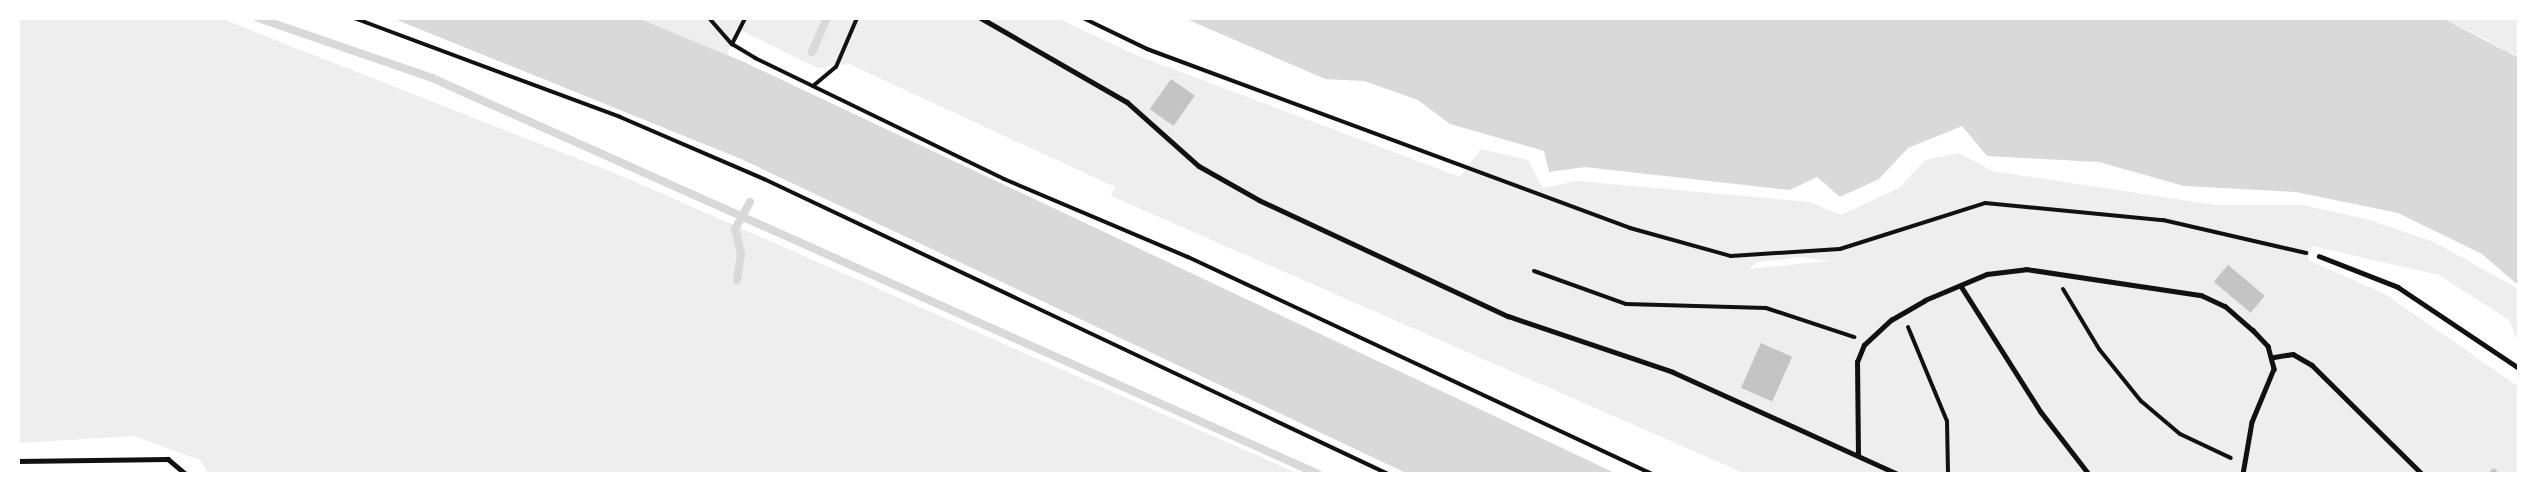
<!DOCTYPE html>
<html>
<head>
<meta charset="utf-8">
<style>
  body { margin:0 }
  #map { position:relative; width:2537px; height:492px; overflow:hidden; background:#fff; font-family:Commissioner,sans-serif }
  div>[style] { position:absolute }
  .green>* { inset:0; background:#eee }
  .water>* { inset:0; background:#d9d9d9 }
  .stream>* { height:8px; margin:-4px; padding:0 4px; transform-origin:4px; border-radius:4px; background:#d9d9d9 }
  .building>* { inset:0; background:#c4c4c4; transform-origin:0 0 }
  .path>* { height:4px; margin:-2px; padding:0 2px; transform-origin:2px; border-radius:2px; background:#111 }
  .service>* { height:4.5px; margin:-2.25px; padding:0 2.25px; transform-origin:2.25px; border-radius:2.25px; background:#111 }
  span { translate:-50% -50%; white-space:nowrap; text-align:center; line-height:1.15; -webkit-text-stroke:5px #fff; paint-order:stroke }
  .frame { position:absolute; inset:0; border:20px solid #fff; pointer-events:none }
</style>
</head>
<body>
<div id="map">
  <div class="green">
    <i style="clip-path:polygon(18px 18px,220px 18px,629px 179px,1299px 474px,209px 474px,200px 460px,134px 436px,18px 443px)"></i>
    <i style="clip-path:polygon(evenodd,638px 18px,1057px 18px,1136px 55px,1460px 177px,1481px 149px,1528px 160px,1543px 188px,1577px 181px,1810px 202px,1841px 215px,1899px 188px,1925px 160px,1959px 153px,1992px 171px,2215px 205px,2303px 205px,2366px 219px,2434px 242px,2519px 289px,2519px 344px,2509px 320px,2439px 275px,2312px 246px,2308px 260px,2385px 294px,2519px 387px,2519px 474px,1746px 474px,1111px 196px,1115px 187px,849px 64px,817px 68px,736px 28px,727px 55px,638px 18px,1802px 257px,1828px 261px,1749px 269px,1757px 262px,1802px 257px)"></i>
    <i style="clip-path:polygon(2442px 18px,2519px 18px,2519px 58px,2485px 39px)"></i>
  </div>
  <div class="water">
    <i style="clip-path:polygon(392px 18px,638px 18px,744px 62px,1617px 474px,1408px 474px,741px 159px)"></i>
    <i style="clip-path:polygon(1184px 18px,2442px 18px,2519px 58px,2519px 286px,2482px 254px,2398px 213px,2296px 192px,2184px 186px,2099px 162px,1987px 156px,1962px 126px,1908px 148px,1879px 179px,1840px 197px,1817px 177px,1790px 190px,1585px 167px,1549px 172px,1544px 151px,1450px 124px,1418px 100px,1364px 81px,1325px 79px)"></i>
  </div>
  <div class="stream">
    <i style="left:258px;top:18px;width:184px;rotate:19deg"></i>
    <i style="left:432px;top:78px;width:970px;rotate:24.08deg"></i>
    <i style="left:812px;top:52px;width:37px;rotate:-66deg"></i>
    <i style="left:737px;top:280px;width:26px;rotate:-81deg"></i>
    <i style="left:741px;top:254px;width:26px;rotate:-103deg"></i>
    <i style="left:735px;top:229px;width:31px;rotate:-61deg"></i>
  </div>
  <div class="building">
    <i style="left:1171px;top:79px;width:29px;height:37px;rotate:35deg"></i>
    <i style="left:2228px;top:265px;width:48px;height:22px;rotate:40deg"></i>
    <i style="left:1761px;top:343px;width:34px;height:49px;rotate:24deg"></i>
    <i style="clip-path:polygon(2494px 468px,2500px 474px,2487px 474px)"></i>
  </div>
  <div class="path">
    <i style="left:354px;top:18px;width:284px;rotate:20.4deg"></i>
    <i style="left:620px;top:117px;width:157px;rotate:23.3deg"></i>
    <i style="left:764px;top:179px;width:690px;rotate:25.3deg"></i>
    <i style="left:709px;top:18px;width:35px;rotate:49deg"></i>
    <i style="left:732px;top:44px;width:27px;rotate:31deg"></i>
    <i style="left:755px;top:58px;width:277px;rotate:25.9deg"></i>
    <i style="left:1004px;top:179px;width:200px;rotate:23deg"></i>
    <i style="left:1188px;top:257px;width:512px;rotate:25.06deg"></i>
    <i style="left:1083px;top:18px;width:71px;rotate:25.8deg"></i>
    <i style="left:1147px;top:49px;width:515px;rotate:20.33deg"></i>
    <i style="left:1630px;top:228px;width:105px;rotate:15.5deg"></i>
    <i style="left:1731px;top:256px;width:109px;rotate:-3.7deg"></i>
    <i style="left:1840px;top:249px;width:152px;rotate:-17.6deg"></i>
    <i style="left:1985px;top:203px;width:179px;rotate:5.5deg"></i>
    <i style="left:2163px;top:220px;width:147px;rotate:13deg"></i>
    <i style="left:732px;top:44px;width:29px;rotate:-63deg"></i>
    <i style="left:813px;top:86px;width:30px;rotate:-40deg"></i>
    <i style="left:836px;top:67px;width:53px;rotate:-66.8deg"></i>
    <i style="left:1534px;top:271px;width:98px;rotate:19.7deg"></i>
    <i style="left:1626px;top:304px;width:140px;rotate:1.6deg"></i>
    <i style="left:1766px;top:308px;width:93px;rotate:18.2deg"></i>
    <i style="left:2063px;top:289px;width:70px;rotate:59deg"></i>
    <i style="left:2099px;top:349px;width:67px;rotate:51.1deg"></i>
    <i style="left:2141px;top:401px;width:51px;rotate:40.2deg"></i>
    <i style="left:2180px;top:434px;width:56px;rotate:25.2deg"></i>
    <i style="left:1908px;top:327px;width:102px;rotate:67.5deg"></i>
    <i style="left:1947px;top:421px;width:53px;rotate:88.9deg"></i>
  </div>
  <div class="service">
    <i style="left:981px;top:18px;width:168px;rotate:29.9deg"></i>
    <i style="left:1127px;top:102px;width:96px;rotate:41.6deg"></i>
    <i style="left:1199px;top:166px;width:69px;rotate:29.5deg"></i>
    <i style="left:1259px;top:200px;width:275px;rotate:25deg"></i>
    <i style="left:1508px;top:316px;width:174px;rotate:18.7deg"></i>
    <i style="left:1673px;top:372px;width:247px;rotate:24.4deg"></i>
    <i style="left:2319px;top:256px;width:85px;rotate:21.4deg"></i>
    <i style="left:2398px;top:287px;width:146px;rotate:33.8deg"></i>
    <i style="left:1961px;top:286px;width:149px;rotate:57.6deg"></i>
    <i style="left:2041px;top:412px;width:78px;rotate:52.3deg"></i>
    <i style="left:2274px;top:357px;width:19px;rotate:-9deg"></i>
    <i style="left:2293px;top:354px;width:22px;rotate:30deg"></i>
    <i style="left:2312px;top:365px;width:155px;rotate:44.7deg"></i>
    <i style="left:1858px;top:455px;width:93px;rotate:-90.6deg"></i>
    <i style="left:1857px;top:362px;width:18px;rotate:-68deg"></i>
    <i style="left:1864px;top:345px;width:37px;rotate:-43deg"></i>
    <i style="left:1891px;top:320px;width:39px;rotate:-30deg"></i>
    <i style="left:1925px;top:300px;width:67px;rotate:-22.8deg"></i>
    <i style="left:1987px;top:274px;width:39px;rotate:-7deg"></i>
    <i style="left:2026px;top:269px;width:177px;rotate:8.5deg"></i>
    <i style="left:2201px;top:295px;width:26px;rotate:25deg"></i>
    <i style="left:2225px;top:306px;width:37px;rotate:41deg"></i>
    <i style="left:2253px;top:330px;width:22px;rotate:47deg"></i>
    <i style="left:2268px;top:346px;width:24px;rotate:75deg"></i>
    <i style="left:2274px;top:369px;width:57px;rotate:112.5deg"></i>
    <i style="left:2252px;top:422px;width:53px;rotate:99.8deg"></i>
    <i style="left:18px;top:461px;width:150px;rotate:-0.8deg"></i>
    <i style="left:168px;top:459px;width:23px;rotate:40deg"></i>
  </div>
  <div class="frame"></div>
</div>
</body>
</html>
